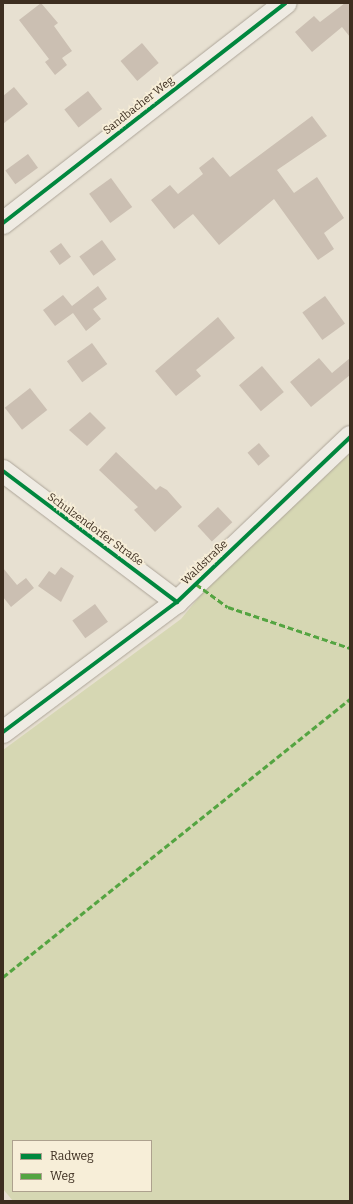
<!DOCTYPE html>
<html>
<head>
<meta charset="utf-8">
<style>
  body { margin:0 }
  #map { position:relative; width:353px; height:1204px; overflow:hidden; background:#e7e0d1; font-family:Bitter,serif }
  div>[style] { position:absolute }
  .green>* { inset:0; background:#d6d7b3 }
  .building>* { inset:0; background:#cbbfb2; transform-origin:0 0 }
  .roads { filter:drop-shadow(0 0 1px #ada599) drop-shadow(0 0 1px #ada599) }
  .minor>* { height:22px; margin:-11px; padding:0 11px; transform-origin:11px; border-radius:11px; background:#efebe3 }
  .quiet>* { height:3px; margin-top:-1.5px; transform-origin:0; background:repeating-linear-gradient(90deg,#54a441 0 6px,transparent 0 9px) }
  .cycleway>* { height:4px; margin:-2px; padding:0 2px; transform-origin:2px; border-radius:2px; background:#00873e }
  span { translate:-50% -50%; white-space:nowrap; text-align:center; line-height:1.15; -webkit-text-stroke:3.5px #f7eed8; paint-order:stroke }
  .street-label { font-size:11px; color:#3d2e20 }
  .frame { position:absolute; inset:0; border:4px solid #3d2e20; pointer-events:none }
  .legend { position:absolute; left:12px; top:1140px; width:140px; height:52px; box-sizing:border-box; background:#f7eed8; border:1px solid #ada18e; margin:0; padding:5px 7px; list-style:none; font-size:12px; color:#3d2e20 }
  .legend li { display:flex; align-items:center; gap:8px; height:20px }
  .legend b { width:20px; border:1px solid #ada18e }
</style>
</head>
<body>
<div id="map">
  <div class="green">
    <i style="clip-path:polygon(evenodd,350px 449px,350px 1201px,13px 1201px,3px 1189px,3px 750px,181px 619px,218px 574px,350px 449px,13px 1141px,151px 1141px,151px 1191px,13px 1191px,13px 1141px)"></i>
  </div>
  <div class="building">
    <i style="clip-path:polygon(41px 3px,58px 23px,54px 26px,72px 51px,62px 58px,67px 65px,55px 75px,45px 62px,49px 59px,19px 20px)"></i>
    <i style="clip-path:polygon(345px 3px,350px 3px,350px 37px,342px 27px,312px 52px,295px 32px,314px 16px,320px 22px)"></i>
    <i style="left:142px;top:43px;width:26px;height:28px;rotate:50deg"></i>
    <i style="clip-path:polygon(14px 87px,28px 104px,3px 124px,3px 96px)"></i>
    <i style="left:88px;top:91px;width:23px;height:30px;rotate:52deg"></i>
    <i style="clip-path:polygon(312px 116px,327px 136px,277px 170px,294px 193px,317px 177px,344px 218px,324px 233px,334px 249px,318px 260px,274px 199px,219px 245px,193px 214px,174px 229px,151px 200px,170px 185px,178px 194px,203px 174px,199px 168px,213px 157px,230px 177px)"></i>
    <i style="left:28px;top:154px;width:17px;height:28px;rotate:54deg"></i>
    <i style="left:111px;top:178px;width:36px;height:27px;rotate:54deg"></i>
    <i style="left:102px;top:240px;width:24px;height:28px;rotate:54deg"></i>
    <i style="left:61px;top:243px;width:17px;height:14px;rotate:54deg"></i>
    <i style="clip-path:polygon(98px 286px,107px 299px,93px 309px,101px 319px,86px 331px,73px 313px,55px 326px,43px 310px,63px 295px,72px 306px)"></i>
    <i style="left:325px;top:296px;width:34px;height:28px;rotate:54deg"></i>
    <i style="clip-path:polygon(218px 317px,235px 338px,196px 370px,201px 376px,176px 396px,155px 371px)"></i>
    <i style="left:92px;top:343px;width:26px;height:31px;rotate:54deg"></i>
    <i style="clip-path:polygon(319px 358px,332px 373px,350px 358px,350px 375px,311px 407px,290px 382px)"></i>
    <i style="left:262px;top:366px;width:34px;height:30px;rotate:50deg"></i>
    <i style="left:30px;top:388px;width:28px;height:32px;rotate:52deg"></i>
    <i style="clip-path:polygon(90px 412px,106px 428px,87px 446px,69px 430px)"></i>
    <i style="left:259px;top:443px;width:17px;height:15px;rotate:50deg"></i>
    <i style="clip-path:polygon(116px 452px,156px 490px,160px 486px,167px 490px,182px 507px,155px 532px,134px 510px,138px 507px,99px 470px)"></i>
    <i style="left:218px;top:507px;width:21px;height:28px;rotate:47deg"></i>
    <i style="clip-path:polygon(61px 567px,74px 576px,61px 602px,38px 586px,49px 571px,55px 575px)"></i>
    <i style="clip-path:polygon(3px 568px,17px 585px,26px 578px,34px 588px,11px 607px,3px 597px)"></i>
    <i style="left:95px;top:604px;width:22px;height:28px;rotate:54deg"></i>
  </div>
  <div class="roads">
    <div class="minor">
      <i style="left:3px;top:223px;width:358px;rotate:-37.9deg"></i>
      <i style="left:3px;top:471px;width:218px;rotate:37deg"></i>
      <i style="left:3px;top:732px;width:217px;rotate:-36.8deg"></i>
      <i style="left:177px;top:602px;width:239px;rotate:-43.6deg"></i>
    </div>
  </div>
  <div class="quiet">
    <i style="left:196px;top:584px;width:39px;rotate:36deg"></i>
    <i style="left:228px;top:607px;width:129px;rotate:18.6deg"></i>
    <i style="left:3px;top:977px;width:445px;rotate:-38.7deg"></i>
  </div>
  <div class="cycleway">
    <i style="left:3px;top:223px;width:358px;rotate:-37.9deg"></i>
    <i style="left:3px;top:471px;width:218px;rotate:37deg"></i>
    <i style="left:3px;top:732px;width:217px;rotate:-36.8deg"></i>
    <i style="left:177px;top:602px;width:239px;rotate:-43.6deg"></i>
  </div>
  <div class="street-label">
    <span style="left:139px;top:106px;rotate:-38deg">Sandbacher Weg</span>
    <span style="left:95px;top:530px;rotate:36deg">Schulzendorfer Straße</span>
    <span style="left:205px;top:563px;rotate:-44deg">Waldstraße</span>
  </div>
  <div class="frame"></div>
  <ul class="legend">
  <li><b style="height:5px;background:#00873e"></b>Radweg</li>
  <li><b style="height:5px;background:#54a441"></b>Weg</li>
  </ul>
</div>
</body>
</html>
